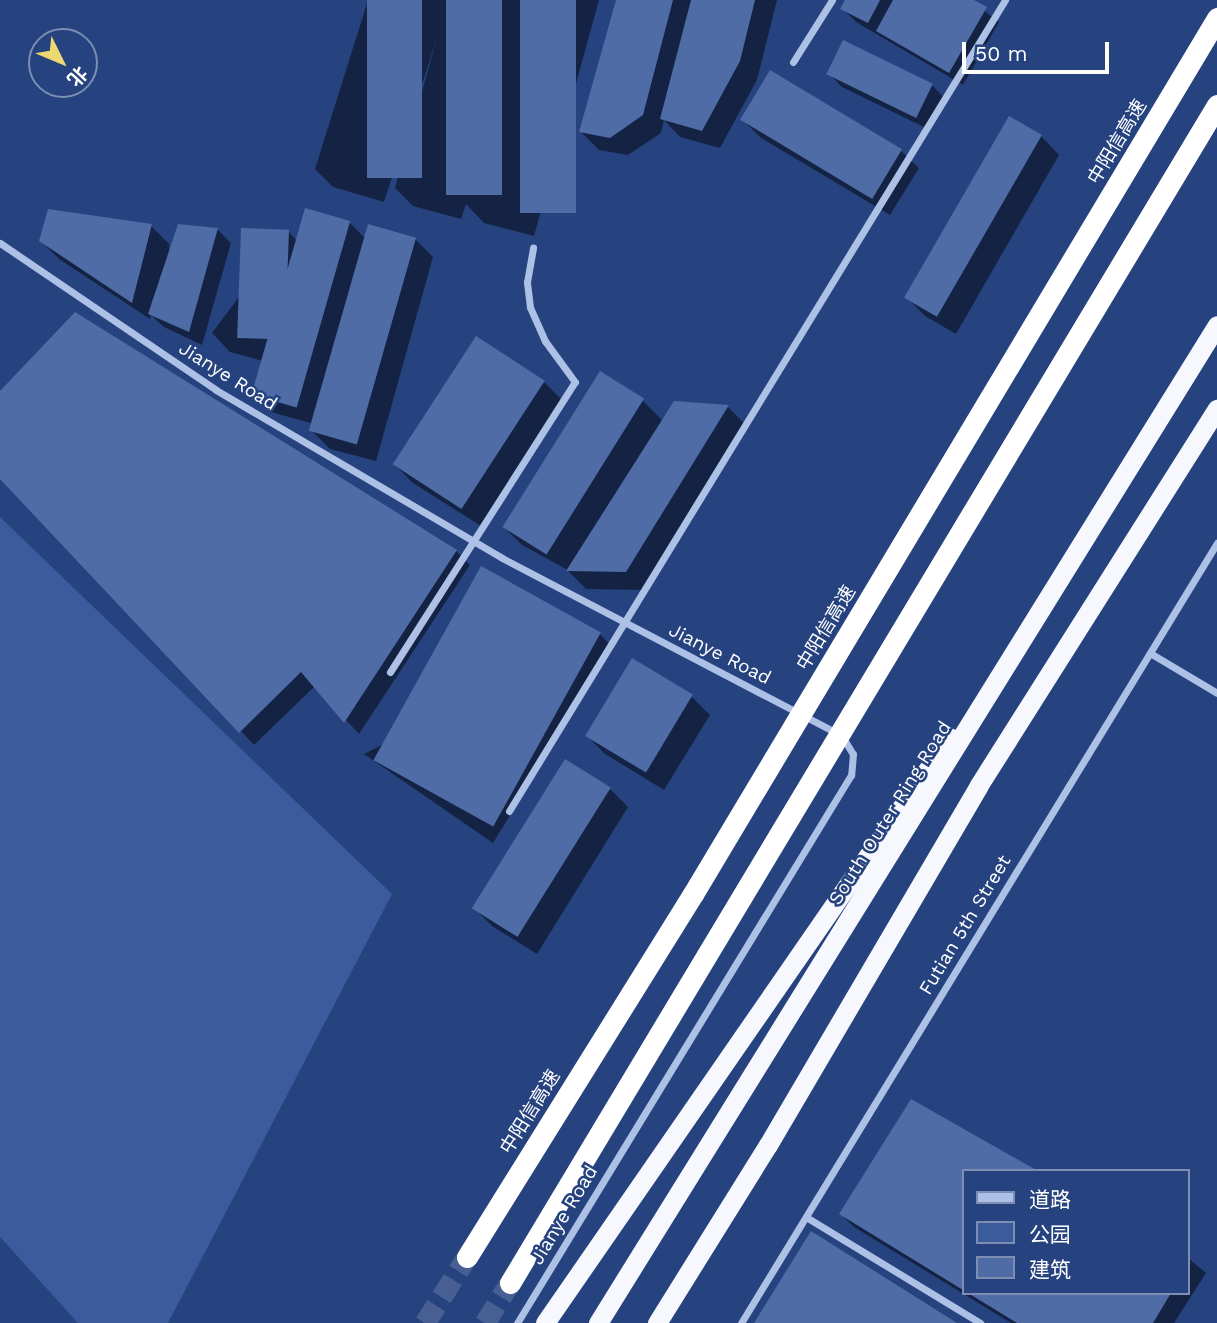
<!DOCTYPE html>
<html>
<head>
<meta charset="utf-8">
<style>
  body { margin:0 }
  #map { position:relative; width:1217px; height:1323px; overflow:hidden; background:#26437f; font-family:"Work Sans","Noto Sans SC",sans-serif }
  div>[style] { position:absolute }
  .green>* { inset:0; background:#3b5b9c }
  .shadow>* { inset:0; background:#0007 }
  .building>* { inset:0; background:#4f6ca7; transform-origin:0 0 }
  .motorway-tunnel>* { height:21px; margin-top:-10.5px; transform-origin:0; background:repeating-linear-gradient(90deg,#475f92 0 21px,transparent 0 31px) }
  .minor>* { height:7px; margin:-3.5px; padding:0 3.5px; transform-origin:3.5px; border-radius:3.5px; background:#adc0e6 }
  .trunk>* { height:19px; margin:-9.5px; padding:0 9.5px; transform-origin:9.5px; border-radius:9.5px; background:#f6f8fe }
  .motorway-bridge>* { height:21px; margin:-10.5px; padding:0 10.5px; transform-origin:10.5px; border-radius:10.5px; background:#fff }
  span { translate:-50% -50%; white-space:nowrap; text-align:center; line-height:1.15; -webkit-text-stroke:5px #26437f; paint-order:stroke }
  .street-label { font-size:19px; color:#fff }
  .legend { position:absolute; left:962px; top:1169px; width:228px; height:126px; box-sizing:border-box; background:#26437f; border:2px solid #7d8eb2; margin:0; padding:9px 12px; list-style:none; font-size:21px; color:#fff }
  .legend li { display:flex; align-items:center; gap:14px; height:35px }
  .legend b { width:35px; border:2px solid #7d8eb2 }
  .north { position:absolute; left:28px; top:28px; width:70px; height:70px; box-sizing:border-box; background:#26437f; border:2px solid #7d8eb2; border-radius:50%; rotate:133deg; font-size:19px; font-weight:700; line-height:28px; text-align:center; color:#fff }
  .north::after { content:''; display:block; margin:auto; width:24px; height:32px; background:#eed872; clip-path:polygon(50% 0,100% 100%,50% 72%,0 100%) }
  .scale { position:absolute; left:962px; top:42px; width:147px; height:32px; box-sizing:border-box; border:4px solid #fff; border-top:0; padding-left:9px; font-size:21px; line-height:24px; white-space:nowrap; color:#fff; -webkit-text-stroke:5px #26437f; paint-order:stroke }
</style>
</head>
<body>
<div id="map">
  <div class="green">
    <i style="clip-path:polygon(0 517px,392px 894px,168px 1323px,78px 1323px,0 1237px)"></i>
  </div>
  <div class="shadow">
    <i style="clip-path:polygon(368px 0,599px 0,534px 236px,484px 223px,466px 204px,461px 219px,413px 206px,395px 188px,437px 38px,384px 202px,333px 187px,315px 169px)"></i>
    <i style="clip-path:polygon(618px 0,777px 0,757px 80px,720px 148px,680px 137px,664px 120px,661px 133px,628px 155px,599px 150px,581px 132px)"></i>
    <i style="clip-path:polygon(847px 0,970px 0,999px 22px,963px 85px,856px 22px,842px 8px)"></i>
    <i style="clip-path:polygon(829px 74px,932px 85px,945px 99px,930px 130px,842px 87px)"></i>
    <i style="clip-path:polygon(743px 120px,900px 150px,919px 168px,890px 215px,761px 138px)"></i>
    <i style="clip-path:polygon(1041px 136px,1059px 155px,956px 334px,925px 316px,907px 298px)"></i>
    <i style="clip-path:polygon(349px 222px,366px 239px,415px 239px,433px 257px,376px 461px,330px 449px,312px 431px,314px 424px,271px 412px,253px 394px,263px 361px,230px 352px,212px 333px,288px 231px,297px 241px)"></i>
    <i style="clip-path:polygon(151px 226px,169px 244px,169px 257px,179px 226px,218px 230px,231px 243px,202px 345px,164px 327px,151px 315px,150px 319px,59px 259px,41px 241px)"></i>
    <i style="clip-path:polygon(476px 338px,544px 382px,562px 400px,481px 526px,413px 483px,395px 465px)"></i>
    <i style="clip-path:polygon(600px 374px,643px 401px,663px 421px,675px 403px,728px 407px,746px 425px,644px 590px,586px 589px,566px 569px,522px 545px,504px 527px)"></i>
    <i style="clip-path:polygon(0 394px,456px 551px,470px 565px,359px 734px,315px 686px,254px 745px,0 476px)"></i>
    <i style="clip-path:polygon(600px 634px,613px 648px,493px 843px,364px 754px)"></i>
    <i style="clip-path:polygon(692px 697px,710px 715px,664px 790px,605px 754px,587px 736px)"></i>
    <i style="clip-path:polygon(610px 789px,628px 807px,537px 954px,492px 926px,474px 908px)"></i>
    <i style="clip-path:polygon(963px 1171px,963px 1293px,1187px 1293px,1187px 1257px,1206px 1273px,1174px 1323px,1011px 1323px,854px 1227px,841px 1214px)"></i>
  </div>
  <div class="building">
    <i style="left:367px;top:0;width:55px;height:178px"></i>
    <i style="left:446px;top:0;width:56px;height:195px"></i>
    <i style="left:520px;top:0;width:56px;height:213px"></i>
    <i style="clip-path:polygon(616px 0,673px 0,643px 115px,610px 138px,579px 132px)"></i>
    <i style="clip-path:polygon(691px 0,755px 0,740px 61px,702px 131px,660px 119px)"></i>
    <i style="clip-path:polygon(845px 0,880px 0,868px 23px,840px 9px)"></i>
    <i style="clip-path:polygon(893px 0,974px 0,987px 7px,949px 73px,876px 31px)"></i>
    <i style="left:843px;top:40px;width:100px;height:38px;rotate:26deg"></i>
    <i style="left:770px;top:70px;width:154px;height:58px;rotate:31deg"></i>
    <i style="left:1009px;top:116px;width:38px;height:210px;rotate:30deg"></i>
    <i style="left:305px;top:208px;width:47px;height:194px;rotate:16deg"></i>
    <i style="clip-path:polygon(48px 209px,152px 224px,132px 303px,39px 241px)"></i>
    <i style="clip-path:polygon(178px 224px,218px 228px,189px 332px,148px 314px)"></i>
    <i style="left:368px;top:224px;width:50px;height:215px;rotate:16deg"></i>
    <i style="left:241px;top:228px;width:48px;height:110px;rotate:2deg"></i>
    <i style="clip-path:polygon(75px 312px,457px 550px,344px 723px,301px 672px,239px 733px,0 479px,0 391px)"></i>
    <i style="left:476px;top:336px;width:82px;height:153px;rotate:33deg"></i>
    <i style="left:600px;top:371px;width:52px;height:184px;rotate:32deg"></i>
    <i style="clip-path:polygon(674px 401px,729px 405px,626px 572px,566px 571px)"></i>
    <i style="left:481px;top:566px;width:137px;height:222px;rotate:29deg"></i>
    <i style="left:632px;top:658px;width:71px;height:91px;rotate:31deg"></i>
    <i style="left:565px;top:759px;width:54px;height:176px;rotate:32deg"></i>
    <i style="clip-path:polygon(911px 1099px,1038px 1171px,963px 1171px,963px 1290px,839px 1214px)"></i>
    <i style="clip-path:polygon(811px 1231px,957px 1323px,754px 1323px)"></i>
    <i style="clip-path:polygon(968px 1293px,1171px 1293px,1153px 1323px,1017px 1323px)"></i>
  </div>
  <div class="motorway-tunnel">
    <i style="left:425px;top:1323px;width:78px;rotate:-57.5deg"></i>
    <i style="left:485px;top:1323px;width:47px;rotate:-58deg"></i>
  </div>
  <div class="minor">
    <i style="left:793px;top:62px;width:73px;rotate:-57.8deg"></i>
    <i style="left:0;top:243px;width:261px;rotate:34.2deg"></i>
    <i style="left:216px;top:390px;width:332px;rotate:30.4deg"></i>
    <i style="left:502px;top:558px;width:384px;rotate:27.6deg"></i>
    <i style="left:842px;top:736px;width:21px;rotate:59deg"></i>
    <i style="left:853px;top:754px;width:21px;rotate:95deg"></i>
    <i style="left:851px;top:775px;width:642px;rotate:121.36deg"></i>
    <i style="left:1150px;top:653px;width:78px;rotate:30.8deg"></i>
    <i style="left:390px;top:672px;width:344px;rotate:-57.5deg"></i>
    <i style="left:575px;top:382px;width:51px;rotate:-126.2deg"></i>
    <i style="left:545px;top:341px;width:37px;rotate:-114deg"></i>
    <i style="left:530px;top:307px;width:25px;rotate:-97deg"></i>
    <i style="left:527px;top:282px;width:35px;rotate:-80deg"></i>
    <i style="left:509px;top:811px;width:951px;rotate:-58.55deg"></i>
    <i style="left:806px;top:1217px;width:204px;rotate:31.3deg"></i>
    <i style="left:741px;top:1323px;width:914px;rotate:-58.61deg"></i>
  </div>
  <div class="trunk">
    <i style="left:545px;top:1323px;width:712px;rotate:-55.35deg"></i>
    <i style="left:598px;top:1323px;width:1174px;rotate:-58.19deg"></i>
    <i style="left:657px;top:1323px;width:210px;rotate:-58.1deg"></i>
    <i style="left:768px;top:1145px;width:417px;rotate:-59.6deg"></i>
    <i style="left:979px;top:785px;width:445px;rotate:-57.7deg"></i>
  </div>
  <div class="motorway-bridge">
    <i style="left:467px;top:1257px;width:428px;rotate:-58.1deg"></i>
    <i style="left:693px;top:894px;width:1021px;rotate:-59.11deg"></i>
    <i style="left:510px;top:1283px;width:1374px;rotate:-59.03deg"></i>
  </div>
  <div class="street-label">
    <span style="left:1117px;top:142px;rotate:-59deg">中阳信高速</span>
    <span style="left:228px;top:376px;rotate:32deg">Jianye Road</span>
    <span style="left:826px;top:628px;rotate:-59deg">中阳信高速</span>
    <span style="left:720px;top:654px;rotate:27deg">Jianye Road</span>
    <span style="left:890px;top:813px;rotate:-58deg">South Outer Ring Road</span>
    <span style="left:965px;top:925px;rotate:-59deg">Futian 5th Street</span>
    <span style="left:530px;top:1112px;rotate:-58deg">中阳信高速</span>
    <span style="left:564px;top:1215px;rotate:-59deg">Jianye Road</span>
  </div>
  <ul class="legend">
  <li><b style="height:9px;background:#adc0e6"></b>道路</li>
  <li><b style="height:19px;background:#3b5b9c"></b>公园</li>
  <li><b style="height:19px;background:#4f6ca7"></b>建筑</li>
  </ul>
  <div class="north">北</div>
  <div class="scale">50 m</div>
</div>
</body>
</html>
